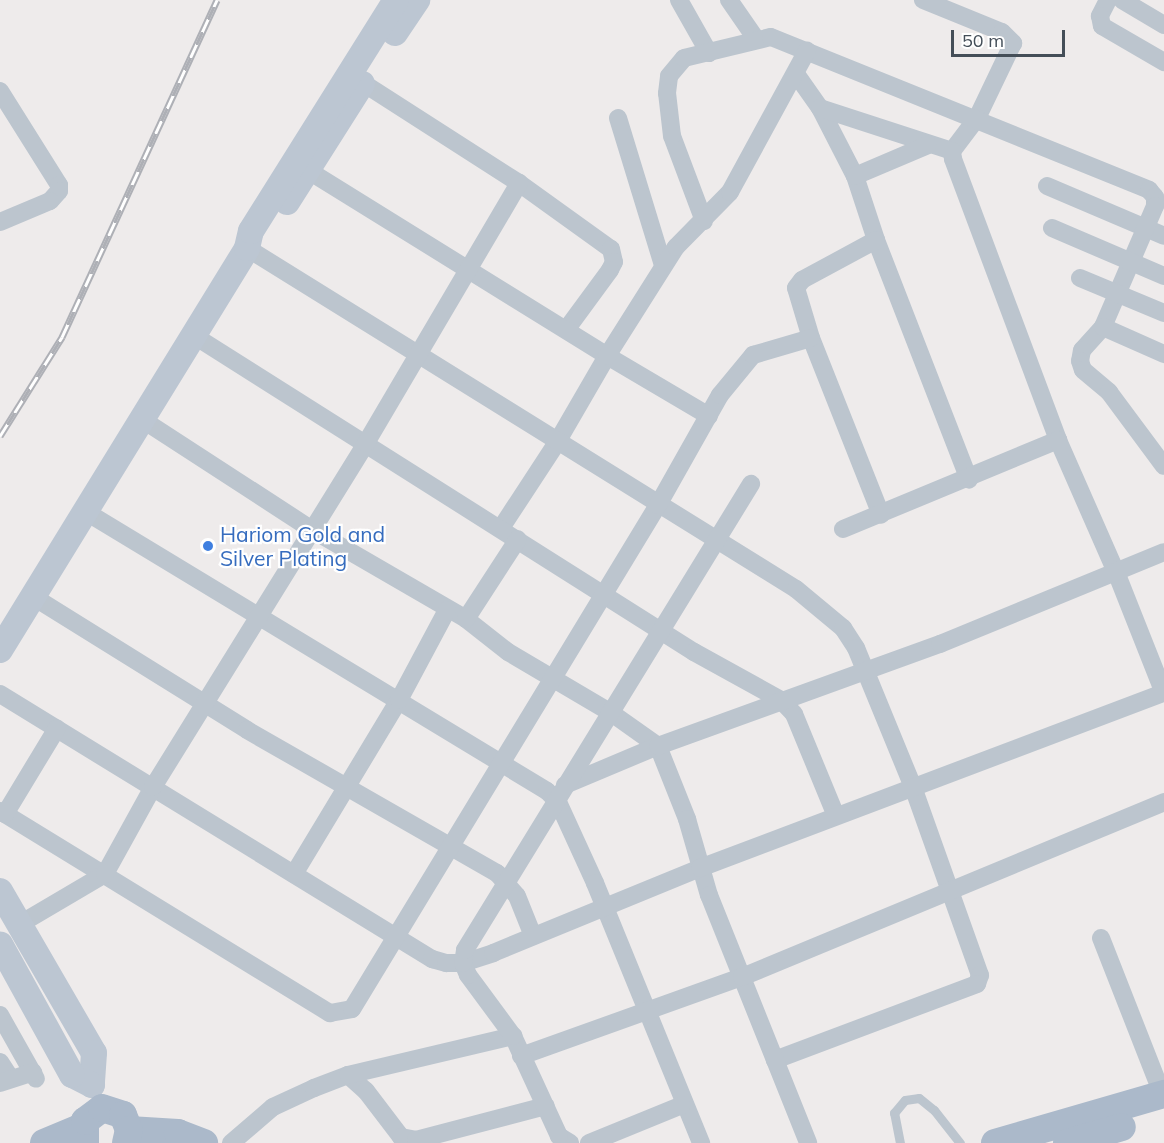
<!DOCTYPE html>
<html>
<head>
<meta charset="utf-8">
<style>
  body { margin:0 }
  #map { position:relative; width:1164px; height:1143px; overflow:hidden; background:#eeebeb; font-family:Mulish,sans-serif }
  div>[style] { position:absolute }
  .lane>* { height:9px; margin:-4.5px; padding:0 4.5px; transform-origin:4.5px; border-radius:4.5px; background:#bcc5ce }
  .street>* { height:18px; margin:-9px; padding:0 9px; transform-origin:9px; border-radius:9px; background:#bcc5ce }
  .secondary>* { height:26px; margin:-13px; padding:0 13px; transform-origin:13px; border-radius:13px; background:#bcc6d2 }
  .primary>* { height:28px; margin:-14px; padding:0 14px; transform-origin:14px; border-radius:14px; background:#abb9ca }
  .rail>* { height:7px; margin-top:-3.5px; transform-origin:0; background:repeating-linear-gradient(90deg,#fff 0 14px,#aeb0b6 0 28px); box-sizing:border-box; border-block:2px solid #aeb0b6 }
  .dots>* { width:16px; height:16px; translate:-50% -50%; box-sizing:border-box; border:3px solid #fff; border-radius:50% }
  span { translate:-50% -50%; white-space:nowrap; text-align:center; line-height:1.15; -webkit-text-stroke:4.5px #fff; paint-order:stroke }
  .shop-label { font-size:21px; color:#366cbe }
  .left { translate:0 -50%; text-align:left }
  .scale { position:absolute; left:951px; top:30px; width:114px; height:27px; box-sizing:border-box; border:3px solid #444e58; border-top:0; padding-left:8px; font-size:18px; line-height:21px; white-space:nowrap; color:#444e58; -webkit-text-stroke:4px #fff; paint-order:stroke }
</style>
</head>
<body>
<div id="map">
  <div class="lane">
    <i style="left:900px;top:1143px;width:31px;rotate:-101deg"></i>
    <i style="left:894px;top:1113px;width:17px;rotate:-50deg"></i>
    <i style="left:905px;top:1100px;width:14px;rotate:-8deg"></i>
    <i style="left:919px;top:1098px;width:19px;rotate:39deg"></i>
    <i style="left:934px;top:1110px;width:42px;rotate:51.8deg"></i>
  </div>
  <div class="street">
    <i style="left:679px;top:0;width:61px;rotate:60.5deg"></i>
    <i style="left:729px;top:0;width:47px;rotate:55.3deg"></i>
    <i style="left:923px;top:0;width:85px;rotate:22.1deg"></i>
    <i style="left:1002px;top:32px;width:16px;rotate:45deg"></i>
    <i style="left:1013px;top:43px;width:83px;rotate:115.6deg"></i>
    <i style="left:977px;top:118px;width:41px;rotate:127.1deg"></i>
    <i style="left:952px;top:151px;width:8px;rotate:83deg"></i>
    <i style="left:953px;top:159px;width:300px;rotate:69.5deg"></i>
    <i style="left:1108px;top:0;width:18px;rotate:117deg"></i>
    <i style="left:1100px;top:16px;width:10px;rotate:79deg"></i>
    <i style="left:1102px;top:26px;width:72px;rotate:30.1deg"></i>
    <i style="left:1122px;top:0;width:49px;rotate:30.8deg"></i>
    <i style="left:796px;top:74px;width:42px;rotate:54.8deg"></i>
    <i style="left:820px;top:108px;width:76px;rotate:62.8deg"></i>
    <i style="left:855px;top:176px;width:67px;rotate:71.8deg"></i>
    <i style="left:876px;top:240px;width:257px;rotate:68.8deg"></i>
    <i style="left:363px;top:83px;width:185px;rotate:32.7deg"></i>
    <i style="left:519px;top:183px;width:113px;rotate:35.7deg"></i>
    <i style="left:611px;top:249px;width:13px;rotate:77deg"></i>
    <i style="left:614px;top:262px;width:9px;rotate:117deg"></i>
    <i style="left:610px;top:270px;width:74px;rotate:126.3deg"></i>
    <i style="left:0;top:91px;width:111px;rotate:57.9deg"></i>
    <i style="left:59px;top:185px;width:6px;rotate:90deg"></i>
    <i style="left:59px;top:191px;width:13px;rotate:132deg"></i>
    <i style="left:50px;top:201px;width:54px;rotate:157.2deg"></i>
    <i style="left:820px;top:108px;width:139px;rotate:18deg"></i>
    <i style="left:618px;top:118px;width:154px;rotate:73deg"></i>
    <i style="left:309px;top:171px;width:351px;rotate:31.8deg"></i>
    <i style="left:607px;top:356px;width:102px;rotate:120.1deg"></i>
    <i style="left:556px;top:444px;width:100px;rotate:123.2deg"></i>
    <i style="left:855px;top:176px;width:79px;rotate:-23deg"></i>
    <i style="left:1047px;top:186px;width:127px;rotate:23.1deg"></i>
    <i style="left:704px;top:221px;width:91px;rotate:-110.6deg"></i>
    <i style="left:672px;top:136px;width:43px;rotate:-96.6deg"></i>
    <i style="left:667px;top:93px;width:17px;rotate:-83deg"></i>
    <i style="left:669px;top:76px;width:23px;rotate:-50deg"></i>
    <i style="left:684px;top:58px;width:89px;rotate:-13.6deg"></i>
    <i style="left:771px;top:37px;width:408px;rotate:22deg"></i>
    <i style="left:1149px;top:190px;width:9px;rotate:49deg"></i>
    <i style="left:1155px;top:197px;width:9px;rotate:90deg"></i>
    <i style="left:1155px;top:206px;width:132px;rotate:113.3deg"></i>
    <i style="left:1103px;top:327px;width:31px;rotate:132deg"></i>
    <i style="left:1082px;top:350px;width:11px;rotate:100deg"></i>
    <i style="left:1080px;top:361px;width:9px;rotate:72deg"></i>
    <i style="left:1083px;top:370px;width:34px;rotate:40deg"></i>
    <i style="left:1109px;top:392px;width:92px;rotate:53.4deg"></i>
    <i style="left:1052px;top:228px;width:122px;rotate:23.2deg"></i>
    <i style="left:876px;top:240px;width:84px;rotate:151.6deg"></i>
    <i style="left:802px;top:280px;width:10px;rotate:127deg"></i>
    <i style="left:796px;top:288px;width:52px;rotate:73.3deg"></i>
    <i style="left:811px;top:338px;width:190px;rotate:68.4deg"></i>
    <i style="left:247px;top:248px;width:646px;rotate:31.85deg"></i>
    <i style="left:796px;top:589px;width:61px;rotate:39.7deg"></i>
    <i style="left:843px;top:628px;width:24px;rotate:57deg"></i>
    <i style="left:856px;top:648px;width:150px;rotate:67.7deg"></i>
    <i style="left:913px;top:787px;width:200px;rotate:70.4deg"></i>
    <i style="left:980px;top:975px;width:9px;rotate:108deg"></i>
    <i style="left:977px;top:984px;width:216px;rotate:159.4deg"></i>
    <i style="left:1080px;top:278px;width:91px;rotate:22.6deg"></i>
    <i style="left:1103px;top:327px;width:67px;rotate:23.9deg"></i>
    <i style="left:193px;top:335px;width:593px;rotate:32.32deg"></i>
    <i style="left:694px;top:652px;width:99px;rotate:28.9deg"></i>
    <i style="left:781px;top:700px;width:19px;rotate:47deg"></i>
    <i style="left:794px;top:714px;width:110px;rotate:67.6deg"></i>
    <i style="left:709px;top:416px;width:118px;rotate:-149.5deg"></i>
    <i style="left:607px;top:356px;width:129px;rotate:-57.7deg"></i>
    <i style="left:676px;top:247px;width:77px;rotate:-45.5deg"></i>
    <i style="left:730px;top:192px;width:161px;rotate:-61.4deg"></i>
    <i style="left:143px;top:420px;width:200px;rotate:33deg"></i>
    <i style="left:311px;top:529px;width:179px;rotate:30.1deg"></i>
    <i style="left:466px;top:619px;width:53px;rotate:38.2deg"></i>
    <i style="left:508px;top:652px;width:118px;rotate:30.5deg"></i>
    <i style="left:610px;top:712px;width:59px;rotate:35.3deg"></i>
    <i style="left:658px;top:746px;width:79px;rotate:68.3deg"></i>
    <i style="left:687px;top:819px;width:79px;rotate:73.9deg"></i>
    <i style="left:709px;top:895px;width:267px;rotate:68.2deg"></i>
    <i style="left:83px;top:510px;width:542px;rotate:31.2deg"></i>
    <i style="left:547px;top:791px;width:16px;rotate:45deg"></i>
    <i style="left:558px;top:802px;width:89px;rotate:65.4deg"></i>
    <i style="left:595px;top:883px;width:281px;rotate:67.8deg"></i>
    <i style="left:843px;top:529px;width:233px;rotate:-22.5deg"></i>
    <i style="left:1058px;top:440px;width:144px;rotate:66.3deg"></i>
    <i style="left:1116px;top:572px;width:130px;rotate:68.4deg"></i>
    <i style="left:32px;top:596px;width:253px;rotate:31.9deg"></i>
    <i style="left:247px;top:730px;width:288px;rotate:29.8deg"></i>
    <i style="left:497px;top:873px;width:30px;rotate:49deg"></i>
    <i style="left:517px;top:896px;width:43px;rotate:68.2deg"></i>
    <i style="left:466px;top:619px;width:95px;rotate:-57deg"></i>
    <i style="left:0;top:694px;width:507px;rotate:31.53deg"></i>
    <i style="left:432px;top:959px;width:15px;rotate:16deg"></i>
    <i style="left:446px;top:963px;width:17px"></i>
    <i style="left:463px;top:963px;width:32px;rotate:-18deg"></i>
    <i style="left:493px;top:953px;width:224px;rotate:-22.3deg"></i>
    <i style="left:700px;top:868px;width:496px;rotate:-20.7deg"></i>
    <i style="left:565px;top:785px;width:101px;rotate:-22.8deg"></i>
    <i style="left:658px;top:746px;width:300px;rotate:-19.9deg"></i>
    <i style="left:940px;top:644px;width:242px;rotate:-22.3deg"></i>
    <i style="left:0;top:811px;width:387px;rotate:31.5deg"></i>
    <i style="left:330px;top:1013px;width:22px;rotate:-10deg"></i>
    <i style="left:352px;top:1009px;width:590px;rotate:-58.74deg"></i>
    <i style="left:658px;top:505px;width:126px;rotate:-60.6deg"></i>
    <i style="left:720px;top:395px;width:52px;rotate:-50.5deg"></i>
    <i style="left:753px;top:355px;width:60px;rotate:-16.3deg"></i>
    <i style="left:5px;top:814px;width:100px;rotate:-58.8deg"></i>
    <i style="left:294px;top:874px;width:203px;rotate:-58.9deg"></i>
    <i style="left:399px;top:700px;width:102px;rotate:-61.9deg"></i>
    <i style="left:20px;top:924px;width:99px;rotate:-30.5deg"></i>
    <i style="left:105px;top:874px;width:99px;rotate:-61.1deg"></i>
    <i style="left:153px;top:787px;width:405px;rotate:-58.2deg"></i>
    <i style="left:366px;top:443px;width:302px;rotate:-59.5deg"></i>
    <i style="left:1101px;top:938px;width:168px;rotate:68.6deg"></i>
    <i style="left:0;top:1015px;width:73px;rotate:60.6deg"></i>
    <i style="left:521px;top:1056px;width:235px;rotate:-19.7deg"></i>
    <i style="left:742px;top:977px;width:457px;rotate:-22.5deg"></i>
    <i style="left:0;top:1062px;width:20px;rotate:57deg"></i>
    <i style="left:348px;top:1075px;width:24px;rotate:42deg"></i>
    <i style="left:366px;top:1091px;width:58px;rotate:52.7deg"></i>
    <i style="left:401px;top:1137px;width:15px;rotate:11deg"></i>
    <i style="left:416px;top:1140px;width:134px;rotate:-14.7deg"></i>
    <i style="left:0;top:1083px;width:35px;rotate:-18deg"></i>
    <i style="left:231px;top:1143px;width:55px;rotate:-40.6deg"></i>
    <i style="left:273px;top:1107px;width:45px;rotate:-24.9deg"></i>
    <i style="left:314px;top:1088px;width:36px;rotate:-21deg"></i>
    <i style="left:348px;top:1075px;width:170px;rotate:-13.3deg"></i>
    <i style="left:570px;top:1143px;width:13px;rotate:-148deg"></i>
    <i style="left:559px;top:1136px;width:110px;rotate:-114.7deg"></i>
    <i style="left:513px;top:1036px;width:76px;rotate:-126.4deg"></i>
    <i style="left:468px;top:975px;width:13px;rotate:-113deg"></i>
    <i style="left:463px;top:963px;width:13px;rotate:-81deg"></i>
    <i style="left:465px;top:950px;width:547px;rotate:-58.46deg"></i>
    <i style="left:589px;top:1143px;width:100px;rotate:-22.2deg"></i>
  </div>
  <div class="secondary">
    <i style="left:395px;top:33px;width:40px;rotate:-56deg"></i>
    <i style="left:287px;top:202px;width:140px;rotate:-57.6deg"></i>
    <i style="left:0;top:650px;width:472px;rotate:-58.4deg"></i>
    <i style="left:247px;top:248px;width:17px;rotate:-77deg"></i>
    <i style="left:251px;top:231px;width:273px;rotate:-57.9deg"></i>
    <i style="left:0;top:891px;width:187px;rotate:59.9deg"></i>
    <i style="left:94px;top:1053px;width:32px;rotate:94deg"></i>
    <i style="left:92px;top:1085px;width:22px;rotate:-153deg"></i>
    <i style="left:72px;top:1075px;width:149px;rotate:-118.8deg"></i>
  </div>
  <div class="primary">
    <i style="left:129px;top:1130px;width:49px;rotate:3.5deg"></i>
    <i style="left:178px;top:1133px;width:28px;rotate:21deg"></i>
    <i style="left:44px;top:1143px;width:41px;rotate:-22.8deg"></i>
    <i style="left:85px;top:1143px;width:22px;rotate:-90deg"></i>
    <i style="left:85px;top:1121px;width:21px;rotate:-37deg"></i>
    <i style="left:102px;top:1108px;width:22px;rotate:18deg"></i>
    <i style="left:123px;top:1115px;width:16px;rotate:68deg"></i>
    <i style="left:129px;top:1130px;width:13px;rotate:103deg"></i>
    <i style="left:995px;top:1143px;width:176px;rotate:-16.2deg"></i>
    <i style="left:1067px;top:1143px;width:57px;rotate:-16.2deg"></i>
  </div>
  <div class="rail">
    <i style="left:0;top:436px;width:117px;rotate:-57.9deg"></i>
    <i style="left:62px;top:337px;width:371px;rotate:-65.3deg"></i>
  </div>
  <div class="dots">
    <i style="left:208px;top:546px;background:#3f7fe0"></i>
  </div>
  <div class="shop-label">
    <span class="left" style="left:220px;top:546px">Hariom Gold and<br>Silver Plating</span>
  </div>
  <div class="scale">50 m</div>
</div>
</body>
</html>
